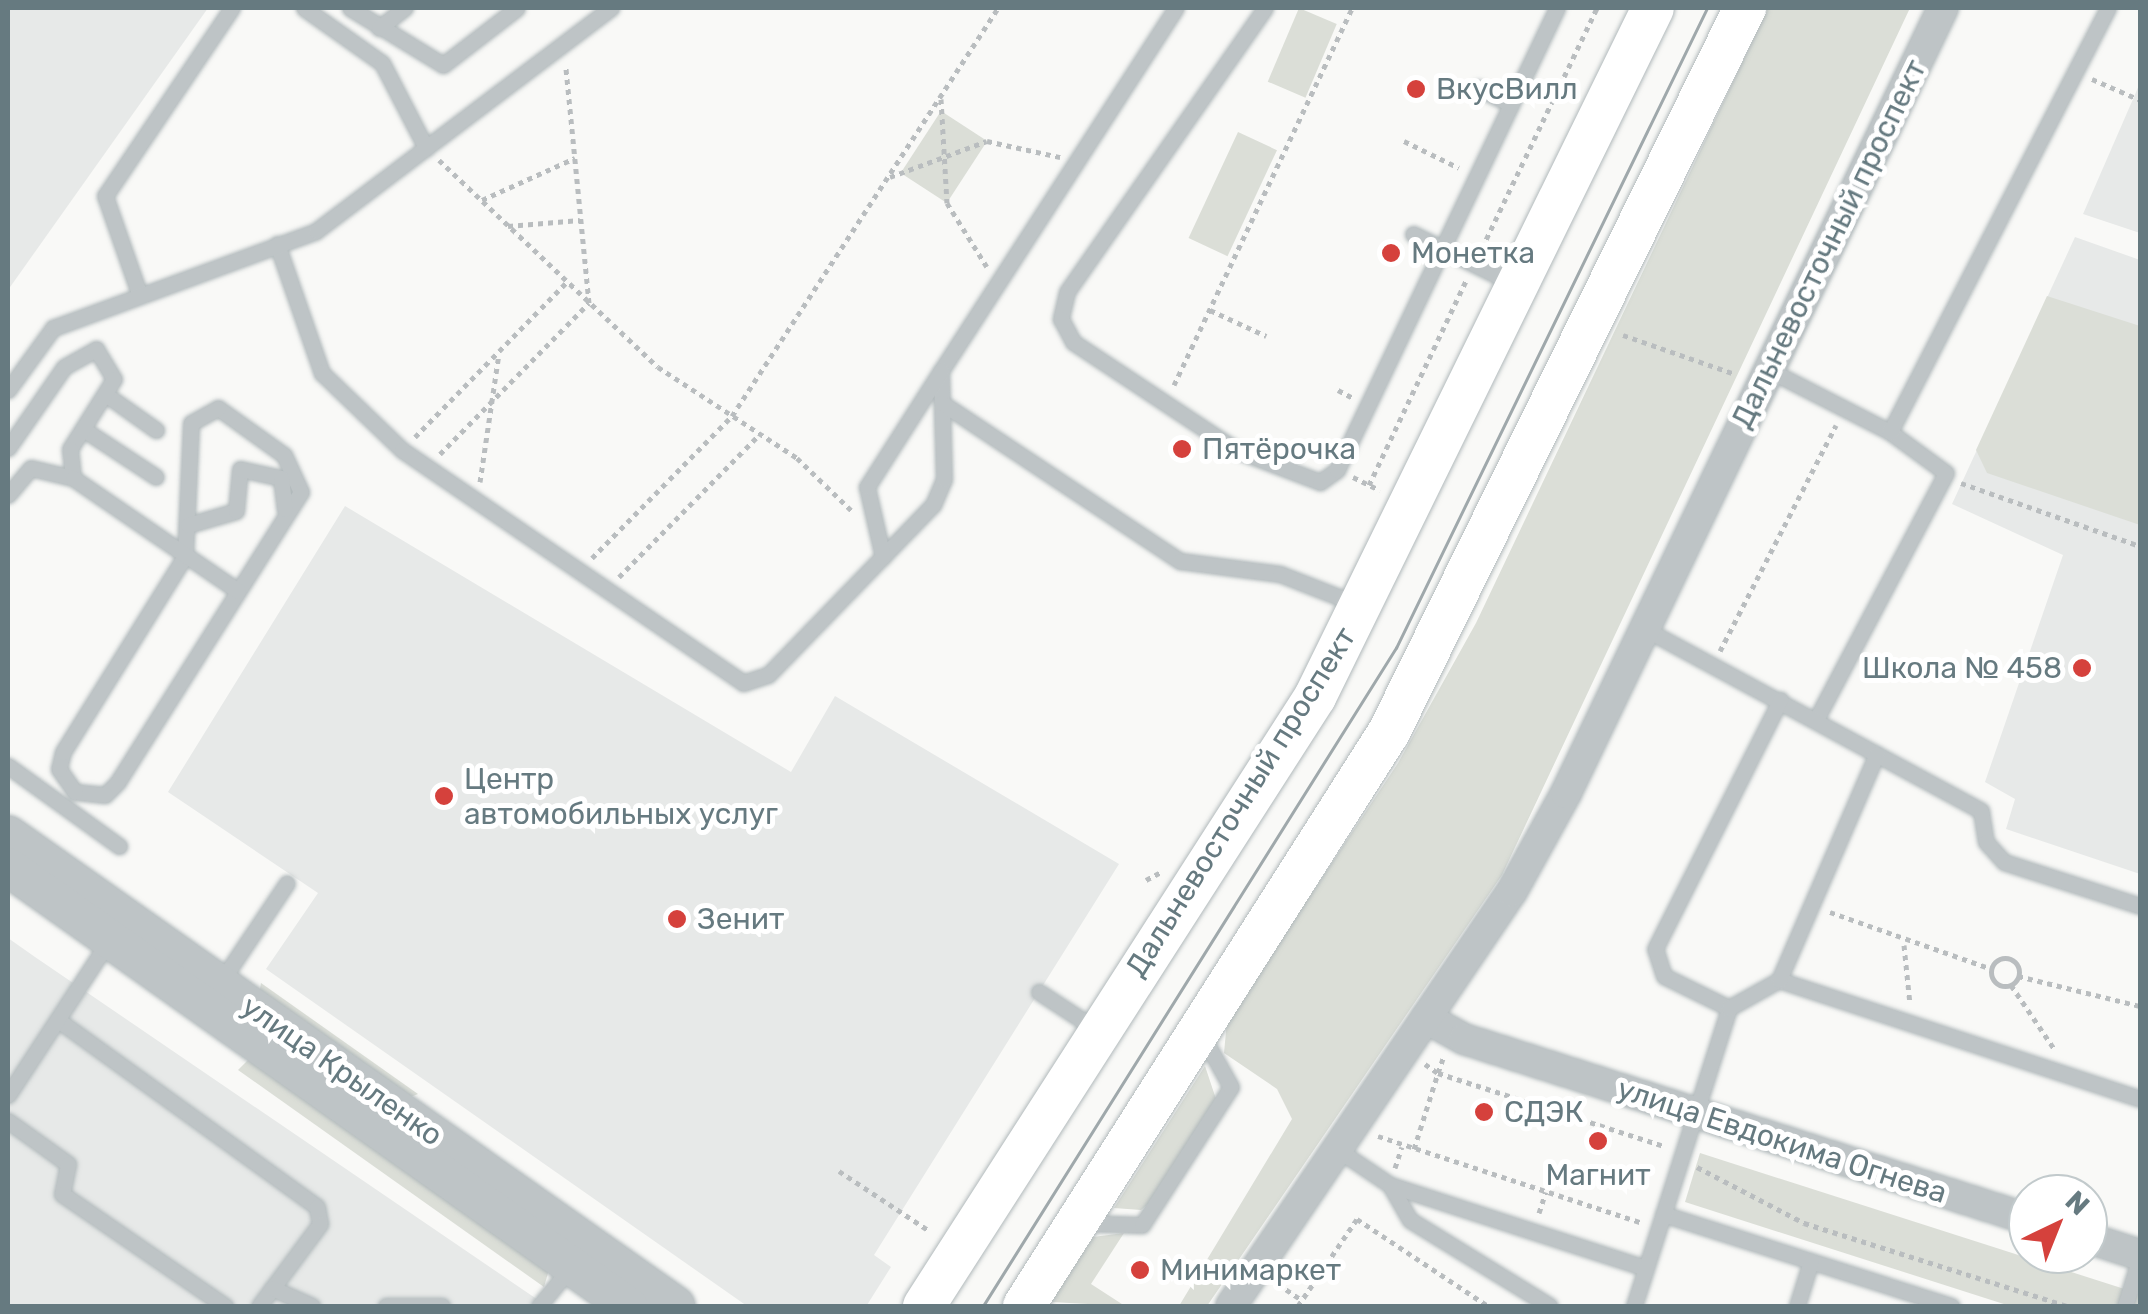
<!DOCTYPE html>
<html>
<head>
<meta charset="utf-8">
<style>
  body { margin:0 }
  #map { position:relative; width:2148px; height:1314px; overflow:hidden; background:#f9f9f7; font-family:Rubik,sans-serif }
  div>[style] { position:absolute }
  .built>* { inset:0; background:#e7e9e8 }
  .green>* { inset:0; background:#dbded7; transform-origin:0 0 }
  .path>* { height:5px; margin-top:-2.5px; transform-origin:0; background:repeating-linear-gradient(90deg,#b9bdbf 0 5px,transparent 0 10px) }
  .path>.ring { margin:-2.5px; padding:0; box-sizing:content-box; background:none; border:5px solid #b9bdbf; border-radius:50% }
  .roads { filter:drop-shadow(0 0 2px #b1b9bb) drop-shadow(0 0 2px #b1b9bb) }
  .service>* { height:15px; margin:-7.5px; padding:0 7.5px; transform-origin:7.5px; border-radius:7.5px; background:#bec4c6 }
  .minor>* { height:30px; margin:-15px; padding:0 15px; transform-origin:15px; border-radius:15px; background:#bec4c6 }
  .tertiary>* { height:38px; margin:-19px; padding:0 19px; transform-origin:19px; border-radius:19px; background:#bec4c6 }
  .secondary>* { height:42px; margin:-21px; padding:0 21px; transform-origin:21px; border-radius:21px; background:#fff }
  .tram>* { height:2.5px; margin:-1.25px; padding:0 1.25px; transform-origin:1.25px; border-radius:1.25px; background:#9fa8ab }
  .dots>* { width:28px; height:28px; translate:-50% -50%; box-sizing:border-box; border:5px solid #fff; border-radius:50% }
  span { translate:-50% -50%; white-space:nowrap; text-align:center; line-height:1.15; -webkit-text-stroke:10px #fff; paint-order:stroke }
  .poi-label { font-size:30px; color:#667a80 }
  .left { translate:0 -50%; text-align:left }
  .right { translate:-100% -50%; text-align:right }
  .street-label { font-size:30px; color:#667a80 }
  .frame { position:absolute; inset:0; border:10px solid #667a80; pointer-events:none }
  .north { position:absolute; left:2008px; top:1174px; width:100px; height:100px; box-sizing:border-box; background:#fff; border:2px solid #c2cacc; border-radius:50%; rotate:43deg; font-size:28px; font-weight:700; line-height:40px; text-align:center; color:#667a80 }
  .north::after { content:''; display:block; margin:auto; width:35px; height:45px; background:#d5413c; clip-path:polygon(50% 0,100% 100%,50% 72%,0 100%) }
</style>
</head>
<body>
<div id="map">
  <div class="built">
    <i style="clip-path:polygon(8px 8px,208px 8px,8px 290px)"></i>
    <i style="clip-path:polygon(2140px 83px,2140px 233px,2083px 214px)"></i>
    <i style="clip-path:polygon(2075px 237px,2140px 260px,2140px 874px,2006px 829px,2015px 799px,1985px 782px,2063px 555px,1952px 504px)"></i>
    <i style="clip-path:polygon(345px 506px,791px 772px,835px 696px,1119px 864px,874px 1255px,891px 1267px,867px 1305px,747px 1306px,266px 969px,318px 893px,168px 792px)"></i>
    <i style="clip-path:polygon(8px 938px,35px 957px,547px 1306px,8px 1306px)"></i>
  </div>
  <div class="green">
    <i style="left:1299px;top:8px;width:41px;height:80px;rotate:23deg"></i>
    <i style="clip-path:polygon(1768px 8px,1910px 8px,1502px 875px,1207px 1306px,1179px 1306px,1292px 1119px,1277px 1089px,1224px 1053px,1227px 1021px,1398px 763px,1476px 623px)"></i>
    <i style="left:941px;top:111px;width:55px;height:74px;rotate:33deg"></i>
    <i style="left:1238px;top:132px;width:43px;height:117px;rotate:25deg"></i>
    <i style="clip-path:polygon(2047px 296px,2140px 326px,2140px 525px,1987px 473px,1976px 450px)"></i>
    <i style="clip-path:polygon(261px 983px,418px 1094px,408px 1098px,259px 995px)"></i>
    <i style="clip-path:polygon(250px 1058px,550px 1266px,544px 1287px,238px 1070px)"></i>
    <i style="clip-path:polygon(1205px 1066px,1216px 1099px,1154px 1199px,1141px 1210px,1114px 1208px)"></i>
    <i style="clip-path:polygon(1700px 1153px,2140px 1294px,2140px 1306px,2010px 1306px,1685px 1202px)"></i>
    <i style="clip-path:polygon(1124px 1233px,1091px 1284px,1125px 1306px,1051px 1302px,1093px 1237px)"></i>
  </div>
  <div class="path">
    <i style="left:2092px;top:79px;width:52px;rotate:23.6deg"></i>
    <i style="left:941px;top:99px;width:104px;rotate:86.7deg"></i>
    <i style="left:947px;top:203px;width:75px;rotate:58deg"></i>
    <i style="left:1404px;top:141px;width:61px;rotate:26.1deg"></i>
    <i style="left:439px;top:160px;width:301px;rotate:43.4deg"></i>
    <i style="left:658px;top:367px;width:166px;rotate:33.2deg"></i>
    <i style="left:797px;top:458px;width:76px;rotate:43.9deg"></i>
    <i style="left:890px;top:177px;width:103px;rotate:-20.4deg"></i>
    <i style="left:987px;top:141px;width:75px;rotate:12.4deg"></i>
    <i style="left:482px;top:200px;width:102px;rotate:-24.3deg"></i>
    <i style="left:508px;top:226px;width:72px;rotate:-4.8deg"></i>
    <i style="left:1482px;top:248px;width:266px;rotate:-64.4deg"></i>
    <i style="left:1210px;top:310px;width:62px;rotate:24.9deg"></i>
    <i style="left:1623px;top:335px;width:119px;rotate:19.2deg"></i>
    <i style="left:1174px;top:385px;width:417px;rotate:-64.7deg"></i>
    <i style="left:1338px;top:390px;width:17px;rotate:28deg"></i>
    <i style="left:415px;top:437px;width:217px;rotate:-45.6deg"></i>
    <i style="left:440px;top:454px;width:212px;rotate:-45.4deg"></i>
    <i style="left:589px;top:303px;width:237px;rotate:-95.6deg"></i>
    <i style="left:1353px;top:477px;width:30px;rotate:26deg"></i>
    <i style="left:480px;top:482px;width:129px;rotate:-81.6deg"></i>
    <i style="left:1961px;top:483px;width:190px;rotate:19.4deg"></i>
    <i style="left:1369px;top:485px;width:226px;rotate:-64.6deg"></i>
    <i style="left:592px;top:558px;width:199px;rotate:-45.4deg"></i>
    <i style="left:732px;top:416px;width:487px;rotate:-56.9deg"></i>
    <i style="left:619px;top:577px;width:199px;rotate:-45.4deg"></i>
    <i style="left:1720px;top:651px;width:254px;rotate:-62.8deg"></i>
    <i style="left:1146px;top:880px;width:17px;rotate:-28deg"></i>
    <i style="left:1830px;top:912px;width:172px;rotate:19.4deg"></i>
    <i style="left:1904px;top:945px;width:59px;rotate:84.2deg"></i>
    <i class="ring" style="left:1991px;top:958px;width:23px;height:23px"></i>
    <i style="left:2018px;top:976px;width:126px;rotate:13.8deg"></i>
    <i style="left:2011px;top:985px;width:78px;rotate:55.9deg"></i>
    <i style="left:1425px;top:1064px;width:16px;rotate:35deg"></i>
    <i style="left:1438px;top:1073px;width:18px;rotate:-71deg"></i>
    <i style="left:1378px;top:1136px;width:279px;rotate:18.2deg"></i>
    <i style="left:1414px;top:1149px;width:80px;rotate:-72.5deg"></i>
    <i style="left:1438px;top:1073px;width:237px;rotate:17.9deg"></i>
    <i style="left:1697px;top:1167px;width:121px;rotate:27.6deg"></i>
    <i style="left:1804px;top:1223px;width:277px;rotate:17.5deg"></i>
    <i style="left:1395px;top:1168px;width:22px;rotate:-72deg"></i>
    <i style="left:839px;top:1171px;width:107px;rotate:33.5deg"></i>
    <i style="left:1539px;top:1213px;width:22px;rotate:-72deg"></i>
    <i style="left:1278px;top:1284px;width:29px;rotate:34deg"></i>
    <i style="left:1298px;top:1306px;width:105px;rotate:-55.9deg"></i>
    <i style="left:1357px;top:1219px;width:157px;rotate:33.6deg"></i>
  </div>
  <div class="roads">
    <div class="service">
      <i style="left:304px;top:8px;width:95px;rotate:35.2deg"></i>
      <i style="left:382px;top:63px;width:96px;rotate:62.6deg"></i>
      <i style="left:350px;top:8px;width:109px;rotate:31.5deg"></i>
      <i style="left:443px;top:65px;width:93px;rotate:-37.6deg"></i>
      <i style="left:1265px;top:8px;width:346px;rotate:124.9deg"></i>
      <i style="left:1067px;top:292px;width:28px;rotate:103deg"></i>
      <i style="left:1061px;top:319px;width:26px;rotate:62deg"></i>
      <i style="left:1073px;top:342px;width:196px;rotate:33.5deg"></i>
      <i style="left:1236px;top:450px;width:90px;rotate:20.9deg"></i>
      <i style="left:1320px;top:482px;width:21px;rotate:-35deg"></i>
      <i style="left:1337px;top:470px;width:512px;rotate:-64.54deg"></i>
      <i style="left:379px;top:28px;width:33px;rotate:-38deg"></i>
      <i style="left:1478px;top:88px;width:37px;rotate:26deg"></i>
      <i style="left:1413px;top:234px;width:115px;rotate:26.3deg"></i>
      <i style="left:277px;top:244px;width:137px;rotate:70.8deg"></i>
      <i style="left:322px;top:373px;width:111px;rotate:43.9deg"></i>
      <i style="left:402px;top:450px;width:413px;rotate:34.3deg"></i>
      <i style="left:743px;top:683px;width:26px;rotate:-18deg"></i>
      <i style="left:768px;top:675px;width:237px;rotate:-45.9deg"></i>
      <i style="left:933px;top:505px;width:28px;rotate:-67deg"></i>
      <i style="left:944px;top:479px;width:108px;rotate:-91.6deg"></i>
      <i style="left:941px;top:371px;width:432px;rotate:-57.1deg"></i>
      <i style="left:138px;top:290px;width:100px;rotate:-109.3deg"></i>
      <i style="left:105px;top:196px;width:227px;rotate:-56deg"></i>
      <i style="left:1767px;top:369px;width:138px;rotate:27.1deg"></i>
      <i style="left:1890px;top:432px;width:69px;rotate:36.2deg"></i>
      <i style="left:1946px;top:473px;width:279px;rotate:117.8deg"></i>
      <i style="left:8px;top:390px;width:77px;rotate:-54deg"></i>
      <i style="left:53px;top:328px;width:280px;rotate:-20.2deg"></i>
      <i style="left:316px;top:231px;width:370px;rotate:-37.1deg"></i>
      <i style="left:108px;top:396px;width:59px;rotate:35.3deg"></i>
      <i style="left:942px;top:403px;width:286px;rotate:33.6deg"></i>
      <i style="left:1180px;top:561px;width:101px;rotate:7.4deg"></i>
      <i style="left:1280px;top:574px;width:85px;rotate:21.4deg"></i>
      <i style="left:218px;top:408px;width:81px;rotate:35.5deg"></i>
      <i style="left:284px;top:455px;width:41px;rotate:65.3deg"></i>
      <i style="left:301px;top:492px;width:343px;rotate:122.3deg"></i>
      <i style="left:118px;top:782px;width:18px;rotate:135deg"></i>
      <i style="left:105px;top:795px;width:30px;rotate:-174deg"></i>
      <i style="left:75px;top:792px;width:28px;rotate:-125deg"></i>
      <i style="left:59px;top:769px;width:17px;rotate:-77deg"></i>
      <i style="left:63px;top:752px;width:231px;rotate:-58.1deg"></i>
      <i style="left:185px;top:556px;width:133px;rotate:-87.4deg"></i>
      <i style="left:191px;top:423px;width:31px;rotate:-29deg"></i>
      <i style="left:83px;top:429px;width:87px;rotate:33.3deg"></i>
      <i style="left:1890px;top:432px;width:477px;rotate:-62.8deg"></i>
      <i style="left:8px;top:448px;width:98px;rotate:-55.3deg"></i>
      <i style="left:64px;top:367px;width:37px;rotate:-29deg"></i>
      <i style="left:96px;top:349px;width:35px;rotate:59deg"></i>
      <i style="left:114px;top:379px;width:83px;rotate:122.2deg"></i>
      <i style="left:70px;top:449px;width:29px;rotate:84deg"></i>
      <i style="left:8px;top:495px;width:35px;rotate:-50deg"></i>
      <i style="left:31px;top:468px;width:43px;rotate:13.4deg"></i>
      <i style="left:73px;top:478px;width:200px;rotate:34.4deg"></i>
      <i style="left:188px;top:525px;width:50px;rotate:-16.3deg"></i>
      <i style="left:236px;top:511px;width:42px;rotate:-84.6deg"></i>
      <i style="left:240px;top:469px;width:42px;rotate:12.4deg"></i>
      <i style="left:281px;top:478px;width:31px;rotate:83deg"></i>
      <i style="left:883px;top:557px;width:72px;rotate:-102.9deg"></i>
      <i style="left:867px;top:487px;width:138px;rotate:-57.5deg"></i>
      <i style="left:1643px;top:628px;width:384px;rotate:28.4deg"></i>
      <i style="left:1981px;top:811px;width:31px;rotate:81deg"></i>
      <i style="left:1986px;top:842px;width:27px;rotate:48deg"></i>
      <i style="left:2004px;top:862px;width:143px;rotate:17.9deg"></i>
      <i style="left:8px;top:766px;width:137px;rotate:35.8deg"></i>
      <i style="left:1779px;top:980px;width:380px;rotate:18.2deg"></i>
      <i style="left:220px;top:983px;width:120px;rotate:-56.2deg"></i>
      <i style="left:1039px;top:992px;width:69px;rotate:33.2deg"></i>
      <i style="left:1729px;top:1008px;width:72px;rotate:-153.8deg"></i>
      <i style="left:1664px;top:976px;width:28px;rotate:-108deg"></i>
      <i style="left:1655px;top:949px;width:279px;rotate:-63.3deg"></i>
      <i style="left:58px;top:1020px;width:319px;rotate:35.8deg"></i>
      <i style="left:317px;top:1207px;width:17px;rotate:80deg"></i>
      <i style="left:320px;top:1224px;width:102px;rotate:126.6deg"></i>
      <i style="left:8px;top:1095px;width:186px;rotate:-56.8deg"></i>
      <i style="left:8px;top:1121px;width:74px;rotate:35.6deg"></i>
      <i style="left:68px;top:1164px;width:31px;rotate:101deg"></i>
      <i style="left:62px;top:1194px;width:198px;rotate:34.5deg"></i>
      <i style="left:1338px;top:1150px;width:63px;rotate:33.9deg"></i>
      <i style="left:1390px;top:1185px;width:269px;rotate:18deg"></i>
      <i style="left:1390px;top:1185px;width:40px;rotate:60.3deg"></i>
      <i style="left:1410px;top:1220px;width:164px;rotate:31.6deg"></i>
      <i style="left:1663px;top:1214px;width:303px;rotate:17.7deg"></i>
      <i style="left:1081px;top:1223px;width:61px;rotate:1.9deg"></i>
      <i style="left:1142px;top:1225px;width:164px;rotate:-57.2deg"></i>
      <i style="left:1231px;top:1087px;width:62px;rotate:-119.1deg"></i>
      <i style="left:272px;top:1288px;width:44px;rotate:24.2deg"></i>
      <i style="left:386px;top:1306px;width:56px"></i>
      <i style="left:539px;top:1306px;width:50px;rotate:-50.6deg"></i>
      <i style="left:1634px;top:1306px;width:313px;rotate:-72.3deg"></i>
      <i style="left:1729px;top:1008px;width:57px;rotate:-29.2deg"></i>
      <i style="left:1779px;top:980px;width:246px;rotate:-66.6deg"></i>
      <i style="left:1797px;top:1306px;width:47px;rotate:-72.7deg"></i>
      <i style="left:2125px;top:1306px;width:51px;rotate:-73deg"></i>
    </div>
    <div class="minor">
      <i style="left:1426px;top:1018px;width:43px;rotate:28.9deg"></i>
      <i style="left:1464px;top:1039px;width:592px;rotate:17.7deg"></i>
      <i style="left:2088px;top:1238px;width:55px;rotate:18.1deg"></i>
      <i style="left:1231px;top:1306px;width:501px;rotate:-55.9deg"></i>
      <i style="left:1512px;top:891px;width:112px;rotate:-61.1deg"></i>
      <i style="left:1566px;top:793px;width:871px;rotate:-64.35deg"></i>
    </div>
    <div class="tertiary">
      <i style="left:8px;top:835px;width:817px;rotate:35.19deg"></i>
      <i style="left:8px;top:867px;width:760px;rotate:35.3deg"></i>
    </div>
    <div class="secondary">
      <i style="left:924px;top:1306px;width:724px;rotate:-57.3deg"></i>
      <i style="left:1315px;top:697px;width:767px;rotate:-63.87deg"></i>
      <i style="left:1024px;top:1306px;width:680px;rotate:-57.55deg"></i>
      <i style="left:1389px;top:732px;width:807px;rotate:-63.82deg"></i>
    </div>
  </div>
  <div class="tram">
    <i style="left:983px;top:1306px;width:777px;rotate:-57.89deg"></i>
    <i style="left:1396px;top:648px;width:712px;rotate:-64.08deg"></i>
  </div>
  <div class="dots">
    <i style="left:1416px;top:89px;background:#d5413c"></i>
    <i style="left:1391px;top:253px;background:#d5413c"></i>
    <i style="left:1182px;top:449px;background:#d5413c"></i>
    <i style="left:2082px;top:668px;background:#d5413c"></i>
    <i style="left:444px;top:796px;background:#d5413c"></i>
    <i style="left:677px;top:919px;background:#d5413c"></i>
    <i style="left:1484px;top:1112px;background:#d5413c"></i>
    <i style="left:1598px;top:1141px;background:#d5413c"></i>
    <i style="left:1140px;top:1270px;background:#d5413c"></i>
  </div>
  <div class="poi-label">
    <span class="left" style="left:1436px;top:89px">ВкусВилл</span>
    <span class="left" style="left:1411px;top:253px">Монетка</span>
    <span class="left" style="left:1202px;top:449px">Пятёрочка</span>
    <span class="right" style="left:2062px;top:668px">Школа № 458</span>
    <span class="left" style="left:464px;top:796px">Центр<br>автомобильных услуг</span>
    <span class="left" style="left:697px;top:919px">Зенит</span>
    <span class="left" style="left:1504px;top:1112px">СДЭК</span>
    <span style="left:1598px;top:1175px">Магнит</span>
    <span class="left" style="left:1160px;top:1270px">Минимаркет</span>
  </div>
  <div class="street-label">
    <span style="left:1829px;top:244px;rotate:-64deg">Дальневосточный проспект</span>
    <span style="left:1241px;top:802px;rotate:-58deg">Дальневосточный проспект</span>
    <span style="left:342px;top:1071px;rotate:35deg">улица Крыленко</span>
    <span style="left:1782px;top:1141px;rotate:18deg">улица Евдокима Огнева</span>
  </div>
  <div class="frame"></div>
  <div class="north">N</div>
</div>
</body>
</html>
